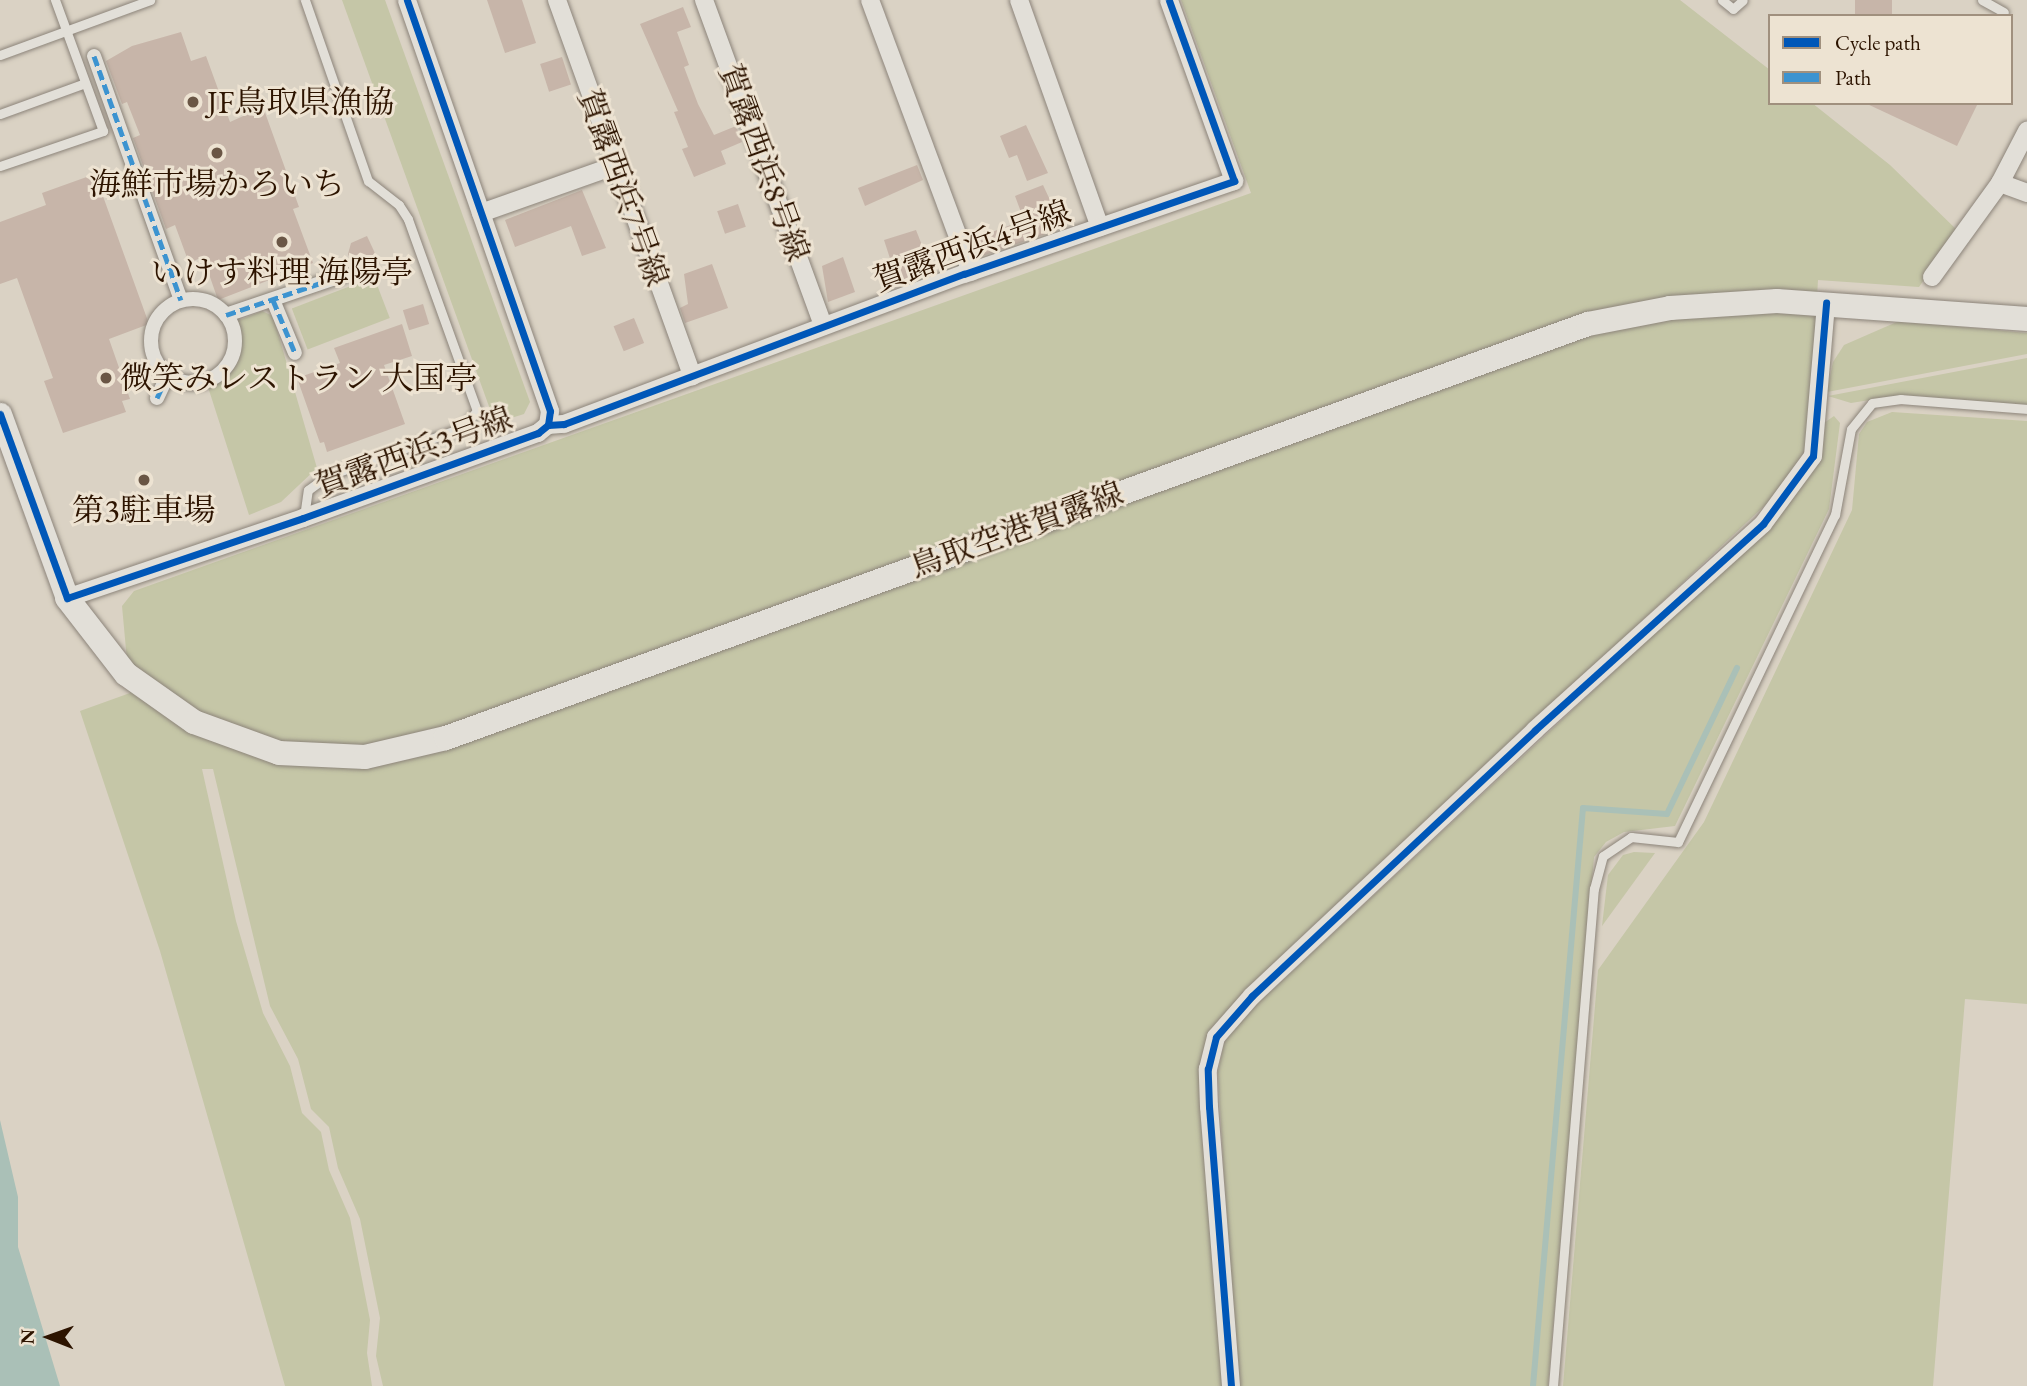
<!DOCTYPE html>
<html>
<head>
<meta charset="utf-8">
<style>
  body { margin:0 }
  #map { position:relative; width:2027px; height:1386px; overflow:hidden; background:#dad2c4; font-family:"EB Garamond","Noto Serif JP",serif }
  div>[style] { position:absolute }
  .green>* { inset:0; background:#c5c6a7; transform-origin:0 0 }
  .water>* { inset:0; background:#aac0b7 }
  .stream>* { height:6px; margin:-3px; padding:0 3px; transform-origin:3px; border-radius:3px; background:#aac0b7 }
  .building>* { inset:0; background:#c7b5a9; transform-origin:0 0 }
  .roads { filter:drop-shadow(0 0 2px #8c847a) drop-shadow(0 0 2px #8c847a) }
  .service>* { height:9px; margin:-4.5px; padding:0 4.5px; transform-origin:4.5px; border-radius:4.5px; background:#e2dfd8 }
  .pedestrian>* { height:14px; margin:-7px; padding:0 7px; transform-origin:7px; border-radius:7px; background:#e2dfd8 }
  .pedestrian>.ring { margin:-7px; padding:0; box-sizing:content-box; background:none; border:14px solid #e2dfd8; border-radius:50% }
  .minor>* { height:18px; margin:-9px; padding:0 9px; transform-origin:9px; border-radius:9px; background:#e2dfd8 }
  .tertiary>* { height:23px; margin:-11.5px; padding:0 11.5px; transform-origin:11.5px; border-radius:11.5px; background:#e2dfd8 }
  .secondary>* { height:24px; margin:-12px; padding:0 12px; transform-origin:12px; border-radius:12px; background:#e2dfd8 }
  .quiet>* { height:5px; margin-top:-2.5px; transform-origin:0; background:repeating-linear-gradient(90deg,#3c93d0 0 10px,transparent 0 15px) }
  .cycleway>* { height:7px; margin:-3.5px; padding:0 3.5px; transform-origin:3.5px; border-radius:3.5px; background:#0057b8 }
  .dots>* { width:19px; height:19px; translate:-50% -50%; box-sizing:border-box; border:4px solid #ede3d2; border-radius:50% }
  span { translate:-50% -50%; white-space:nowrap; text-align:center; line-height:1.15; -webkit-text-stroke:6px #ede3d2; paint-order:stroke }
  .poi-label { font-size:32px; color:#2d1400 }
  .left { translate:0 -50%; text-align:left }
  .street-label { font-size:32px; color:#2d1400 }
  .legend { position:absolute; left:1768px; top:14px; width:245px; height:91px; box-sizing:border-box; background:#ede3d2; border:2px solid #a0907e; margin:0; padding:9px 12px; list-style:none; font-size:21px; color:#2d1400 }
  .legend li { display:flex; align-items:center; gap:14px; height:35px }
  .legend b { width:35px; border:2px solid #a0907e }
  .north { position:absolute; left:14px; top:1302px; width:70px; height:70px; -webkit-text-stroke:5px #ede3d2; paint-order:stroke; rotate:271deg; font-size:19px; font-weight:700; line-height:28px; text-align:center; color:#2d1400 }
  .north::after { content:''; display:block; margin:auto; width:24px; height:32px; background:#2d1400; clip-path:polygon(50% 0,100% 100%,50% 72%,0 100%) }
</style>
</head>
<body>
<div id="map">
  <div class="green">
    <i style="clip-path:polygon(342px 0,385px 0,530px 402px,524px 414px,495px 423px)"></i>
    <i style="clip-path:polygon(1181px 0,1680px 0,1770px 70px,1770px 103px,1812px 103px,1890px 165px,1958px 231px,1919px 287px,1818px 280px,1808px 450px,1779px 492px,1232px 1006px,1202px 1087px,1224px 1386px,383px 1386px,376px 1356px,380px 1318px,360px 1219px,338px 1168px,329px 1127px,311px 1109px,298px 1059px,270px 1006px,213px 769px,202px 769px,236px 921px,263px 1013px,290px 1066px,302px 1113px,321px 1132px,329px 1170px,350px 1218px,370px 1320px,367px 1353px,372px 1386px,285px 1386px,160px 951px,80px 711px,130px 693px,122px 606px,134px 591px,1251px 193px)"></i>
    <i style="left:374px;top:277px;width:44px;height:88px;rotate:69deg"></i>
    <i style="clip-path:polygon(262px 311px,273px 316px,317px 468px,281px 502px,249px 515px,208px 387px,219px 382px,236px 363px,237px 321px)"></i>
    <i style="clip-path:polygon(1899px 321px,2027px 333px,2027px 354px,1827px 392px,1833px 362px,1844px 345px)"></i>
    <i style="clip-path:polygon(2027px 358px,2027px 405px,1901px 395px,1851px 403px,1828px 396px)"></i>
    <i style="clip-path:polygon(1892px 412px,2027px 421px,2027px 1004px,1965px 999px,1933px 1386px,1563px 1386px,1598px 970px,1704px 822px,1852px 510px,1859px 434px,1867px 422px)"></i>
    <i style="clip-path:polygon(1834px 416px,1840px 423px,1829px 509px,1675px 826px,1624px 832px,1606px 842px,1594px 857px,1548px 1386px,1236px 1386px,1218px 1072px,1224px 1043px,1242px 1018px,1766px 530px,1811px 475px,1819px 459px,1824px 423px)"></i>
    <i style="clip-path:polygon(1634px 852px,1655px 853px,1602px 926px,1608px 875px,1623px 855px)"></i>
  </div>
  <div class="water">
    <i style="clip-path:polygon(0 1120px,18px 1197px,18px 1247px,60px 1386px,0 1386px)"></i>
  </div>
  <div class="stream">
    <i style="left:1533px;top:1386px;width:580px;rotate:-85.06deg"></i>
    <i style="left:1583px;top:808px;width:84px;rotate:4.1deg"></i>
    <i style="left:1667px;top:814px;width:162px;rotate:-64.4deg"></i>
  </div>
  <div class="building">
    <i style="clip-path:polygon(487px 0,522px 0,536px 43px,505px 53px)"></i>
    <i style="left:1855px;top:0;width:37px;height:16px"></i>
    <i style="clip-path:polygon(683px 7px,691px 27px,677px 32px,689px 65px,684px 67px,698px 104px,714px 135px,736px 126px,742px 142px,721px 151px,726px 164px,694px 177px,682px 149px,688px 147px,674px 112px,678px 111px,640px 24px)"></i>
    <i style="clip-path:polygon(181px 32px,191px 61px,206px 56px,230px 122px,263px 107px,299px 207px,293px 209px,313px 263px,218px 300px,203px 257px,189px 263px,175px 225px,166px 229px,133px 138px,140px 135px,127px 102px,122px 104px,106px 61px,132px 46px)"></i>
    <i style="left:562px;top:57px;width:29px;height:23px;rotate:72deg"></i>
    <i style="clip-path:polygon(1865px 103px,1978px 103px,1957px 146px)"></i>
    <i style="clip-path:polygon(1026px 125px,1048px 173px,1027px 181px,1017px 155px,1009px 158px,1000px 136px)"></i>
    <i style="clip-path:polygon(917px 165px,923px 180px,865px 206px,858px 188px)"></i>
    <i style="clip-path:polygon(95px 174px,149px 324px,109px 339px,130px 399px,122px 401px,126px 412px,63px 433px,44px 381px,53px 378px,17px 278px,0 284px,0 222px,46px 205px,42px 193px)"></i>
    <i style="clip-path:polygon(1043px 185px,1063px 228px,982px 256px,976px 238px,1024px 220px,1015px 196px)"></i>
    <i style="clip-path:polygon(582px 190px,606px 248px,582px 256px,571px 226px,515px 247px,505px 220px)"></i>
    <i style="left:738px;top:204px;width:24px;height:22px;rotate:71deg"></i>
    <i style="clip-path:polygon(916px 230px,927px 258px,918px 268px,920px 278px,899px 286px,884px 240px)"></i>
    <i style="clip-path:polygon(367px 236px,380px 264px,365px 270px,351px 262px,348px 254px,351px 243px)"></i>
    <i style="clip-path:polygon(843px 257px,855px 292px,828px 302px,822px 266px)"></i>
    <i style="clip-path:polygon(712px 264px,728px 308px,685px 323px,680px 308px,688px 304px,684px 274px)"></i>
    <i style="left:423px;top:304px;width:21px;height:21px;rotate:73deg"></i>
    <i style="left:634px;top:318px;width:27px;height:22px;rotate:68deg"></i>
    <i style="clip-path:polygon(402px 324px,412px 356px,384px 365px,405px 424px,327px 452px,324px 442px,320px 443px,297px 378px,340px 363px,334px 348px)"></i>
  </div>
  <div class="roads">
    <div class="service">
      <i style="left:1722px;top:0;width:14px;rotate:39deg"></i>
      <i style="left:1733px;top:9px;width:13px;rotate:-42deg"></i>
      <i style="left:1982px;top:0;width:25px;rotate:29deg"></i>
      <i style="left:0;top:55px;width:160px;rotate:-20.1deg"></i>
      <i style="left:0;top:114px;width:90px;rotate:-20deg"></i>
      <i style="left:0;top:166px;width:109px;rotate:-18.8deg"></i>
      <i style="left:103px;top:131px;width:140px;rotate:-110.1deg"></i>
      <i style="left:304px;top:517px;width:27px;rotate:-82deg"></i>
      <i style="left:308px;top:490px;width:24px;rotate:-36deg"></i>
      <i style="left:327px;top:476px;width:143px;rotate:-19.6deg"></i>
      <i style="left:462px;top:428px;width:23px;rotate:-49deg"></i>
      <i style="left:477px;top:411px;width:204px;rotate:-109.8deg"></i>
      <i style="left:408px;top:219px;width:17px;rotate:-123deg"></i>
      <i style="left:399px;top:205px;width:39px;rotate:-142deg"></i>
      <i style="left:368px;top:181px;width:192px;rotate:-109.2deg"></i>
      <i style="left:1553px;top:1386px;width:499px;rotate:-85.3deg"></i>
      <i style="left:1594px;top:889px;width:34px;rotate:-75deg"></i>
      <i style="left:1603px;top:856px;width:34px;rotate:-34deg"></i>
      <i style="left:1631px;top:837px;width:47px;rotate:6.1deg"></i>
      <i style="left:1678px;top:842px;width:363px;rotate:-64.4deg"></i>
      <i style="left:1835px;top:515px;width:87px;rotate:-79.5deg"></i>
      <i style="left:1851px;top:429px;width:33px;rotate:-51deg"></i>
      <i style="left:1872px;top:403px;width:29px;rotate:-8deg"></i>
      <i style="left:1901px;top:399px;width:126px;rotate:4.5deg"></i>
    </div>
    <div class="pedestrian">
      <i style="left:94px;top:56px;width:259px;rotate:70.4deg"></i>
      <i class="ring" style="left:151px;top:299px;width:70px;height:70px"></i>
      <i style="left:273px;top:300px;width:57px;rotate:67.5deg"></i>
      <i style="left:226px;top:315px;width:125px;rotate:-18.7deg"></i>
      <i style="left:157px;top:398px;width:26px;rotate:-65deg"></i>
    </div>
    <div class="minor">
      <i style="left:557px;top:0;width:400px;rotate:70.2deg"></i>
      <i style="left:704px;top:0;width:347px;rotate:69.9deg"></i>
      <i style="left:870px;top:0;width:290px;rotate:69.6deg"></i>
      <i style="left:1019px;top:0;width:241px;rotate:70.4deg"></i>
      <i style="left:2000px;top:183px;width:29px;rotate:20deg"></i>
      <i style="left:481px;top:213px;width:141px;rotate:-19.5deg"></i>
      <i style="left:1932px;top:277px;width:116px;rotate:-54.1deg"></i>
      <i style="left:2000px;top:183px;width:59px;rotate:-62.6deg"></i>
      <i style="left:548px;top:425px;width:16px;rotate:-4deg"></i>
      <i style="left:564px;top:424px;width:427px;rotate:-20.6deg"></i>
      <i style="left:964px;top:274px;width:286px;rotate:-19deg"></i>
      <i style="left:1234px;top:181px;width:192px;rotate:-109.8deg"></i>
      <i style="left:67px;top:598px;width:249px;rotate:-18.7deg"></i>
      <i style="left:303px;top:518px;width:250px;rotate:-19.9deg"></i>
      <i style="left:538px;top:433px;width:13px;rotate:-39deg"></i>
      <i style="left:548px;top:425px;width:14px;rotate:-82deg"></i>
      <i style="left:550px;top:411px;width:435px;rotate:-109.2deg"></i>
      <i style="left:1231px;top:1386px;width:280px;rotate:-94.5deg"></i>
      <i style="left:1209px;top:1107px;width:38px;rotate:-92deg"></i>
      <i style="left:1208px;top:1069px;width:33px;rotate:-76deg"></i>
      <i style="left:1216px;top:1037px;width:55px;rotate:-48.7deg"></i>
      <i style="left:1252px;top:996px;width:388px;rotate:-43.2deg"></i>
      <i style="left:1535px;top:730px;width:307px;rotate:-42.1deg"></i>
      <i style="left:1763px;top:524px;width:84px;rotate:-53.7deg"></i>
      <i style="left:1813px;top:456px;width:154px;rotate:-85.1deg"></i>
    </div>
    <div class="tertiary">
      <i style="left:0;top:414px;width:196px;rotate:70deg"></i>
    </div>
    <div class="secondary">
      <i style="left:67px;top:598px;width:96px;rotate:52.2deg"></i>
      <i style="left:126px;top:674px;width:83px;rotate:35.2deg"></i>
      <i style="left:194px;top:722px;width:90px;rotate:20deg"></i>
      <i style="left:279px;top:753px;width:86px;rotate:2.7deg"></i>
      <i style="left:365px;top:757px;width:83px;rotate:-13.2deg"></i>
      <i style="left:446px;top:738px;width:1215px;rotate:-19.93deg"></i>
      <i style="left:1588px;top:324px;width:84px;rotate:-11deg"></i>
      <i style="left:1670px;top:308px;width:107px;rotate:-3.7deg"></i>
      <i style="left:1777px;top:301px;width:251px;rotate:4.1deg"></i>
    </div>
  </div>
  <div class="quiet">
    <i style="left:94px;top:56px;width:259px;rotate:70.4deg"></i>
    <i style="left:273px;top:300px;width:57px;rotate:67.5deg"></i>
    <i style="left:226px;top:315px;width:125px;rotate:-18.7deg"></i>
    <i style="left:157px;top:398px;width:26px;rotate:-65deg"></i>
  </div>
  <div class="cycleway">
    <i style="left:0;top:414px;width:196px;rotate:70deg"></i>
    <i style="left:67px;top:598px;width:249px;rotate:-18.7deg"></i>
    <i style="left:303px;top:518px;width:250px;rotate:-19.9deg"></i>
    <i style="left:538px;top:433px;width:13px;rotate:-39deg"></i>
    <i style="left:548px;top:425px;width:14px;rotate:-82deg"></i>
    <i style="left:550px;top:411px;width:435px;rotate:-109.2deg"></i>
    <i style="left:548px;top:425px;width:16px;rotate:-4deg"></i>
    <i style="left:564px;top:424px;width:427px;rotate:-20.6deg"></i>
    <i style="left:964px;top:274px;width:286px;rotate:-19deg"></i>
    <i style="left:1234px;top:181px;width:192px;rotate:-109.8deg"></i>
    <i style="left:1231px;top:1386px;width:280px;rotate:-94.5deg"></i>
    <i style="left:1209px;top:1107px;width:38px;rotate:-92deg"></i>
    <i style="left:1208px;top:1069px;width:33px;rotate:-76deg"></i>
    <i style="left:1216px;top:1037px;width:55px;rotate:-48.7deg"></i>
    <i style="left:1252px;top:996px;width:388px;rotate:-43.2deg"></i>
    <i style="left:1535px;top:730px;width:307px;rotate:-42.1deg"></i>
    <i style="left:1763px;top:524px;width:84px;rotate:-53.7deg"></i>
    <i style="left:1813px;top:456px;width:154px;rotate:-85.1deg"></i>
  </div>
  <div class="dots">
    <i style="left:193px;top:102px;background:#6a5645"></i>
    <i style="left:217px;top:153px;background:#6a5645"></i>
    <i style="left:282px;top:242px;background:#6a5645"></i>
    <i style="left:106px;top:378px;background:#6a5645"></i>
    <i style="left:144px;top:480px;background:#6a5645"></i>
  </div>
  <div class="poi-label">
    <span class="left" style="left:207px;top:102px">JF鳥取県漁協</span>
    <span style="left:217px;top:184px">海鮮市場かろいち</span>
    <span style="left:282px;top:272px">いけす料理 海陽亭</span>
    <span class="left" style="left:120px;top:378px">微笑みレストラン 大国亭</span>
    <span style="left:144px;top:510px">第3駐車場</span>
  </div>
  <div class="street-label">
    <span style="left:764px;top:163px;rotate:70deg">賀露西浜8号線</span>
    <span style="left:623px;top:188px;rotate:70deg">賀露西浜7号線</span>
    <span style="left:972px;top:246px;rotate:-20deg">賀露西浜4号線</span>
    <span style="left:414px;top:452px;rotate:-20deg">賀露西浜3号線</span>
    <span style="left:1017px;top:530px;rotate:-20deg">鳥取空港賀露線</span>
  </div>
  <ul class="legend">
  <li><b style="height:9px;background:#0057b8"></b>Cycle path</li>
  <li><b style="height:9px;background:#3c93d0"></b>Path</li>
  </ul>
  <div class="north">N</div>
</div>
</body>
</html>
